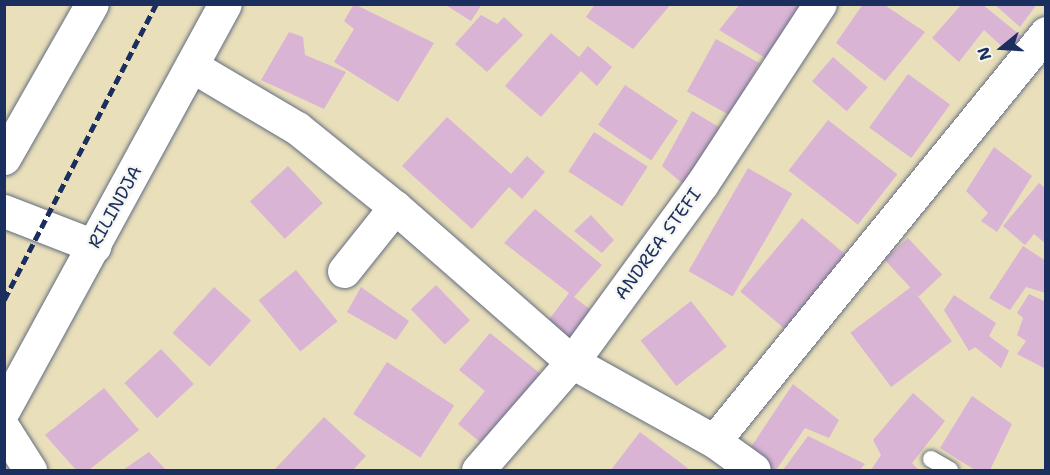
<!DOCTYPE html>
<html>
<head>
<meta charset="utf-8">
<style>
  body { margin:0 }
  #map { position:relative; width:1050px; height:475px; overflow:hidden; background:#e9dfbb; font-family:"Shantell Sans",sans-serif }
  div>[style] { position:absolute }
  .building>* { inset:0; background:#d9b4d5; transform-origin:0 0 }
  .roads { filter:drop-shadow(0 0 2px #636d7f) drop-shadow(0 0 2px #636d7f) }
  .service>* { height:16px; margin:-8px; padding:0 8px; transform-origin:8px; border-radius:8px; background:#fff }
  .minor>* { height:33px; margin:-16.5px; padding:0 16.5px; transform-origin:16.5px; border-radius:16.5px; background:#fff }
  .rail>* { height:4.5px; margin-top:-2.25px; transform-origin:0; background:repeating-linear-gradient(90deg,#1b2f5e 0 9px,transparent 0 13.5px) }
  span { translate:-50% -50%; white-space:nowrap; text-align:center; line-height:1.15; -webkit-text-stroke:5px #f6f6f2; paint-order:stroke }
  .street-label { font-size:18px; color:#1b2f5e }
  .frame { position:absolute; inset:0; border:6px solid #1b2f5e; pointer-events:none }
  .north { position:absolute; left:972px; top:18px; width:60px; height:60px; -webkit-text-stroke:4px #f6f6f2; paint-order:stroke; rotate:252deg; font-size:16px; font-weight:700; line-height:24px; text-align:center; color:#1b2f5e }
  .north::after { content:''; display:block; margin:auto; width:21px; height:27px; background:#1b2f5e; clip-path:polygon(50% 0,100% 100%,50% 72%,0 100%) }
</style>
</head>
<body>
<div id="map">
  <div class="building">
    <i style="clip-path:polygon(354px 4px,434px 43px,398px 102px,334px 62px,354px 29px,344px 21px)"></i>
    <i style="clip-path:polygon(444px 4px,482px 4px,471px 21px)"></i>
    <i style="clip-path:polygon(595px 4px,671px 4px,633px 49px,586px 17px)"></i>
    <i style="clip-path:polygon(740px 4px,811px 4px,767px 59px,719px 30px)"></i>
    <i style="clip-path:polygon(863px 4px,883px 4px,925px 32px,885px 81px,836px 43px)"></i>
    <i style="clip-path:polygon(994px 4px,1037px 4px,1020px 27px)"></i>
    <i style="clip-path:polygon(961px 5px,983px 5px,1024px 38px,1010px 54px,984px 30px,959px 62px,932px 38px)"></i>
    <i style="clip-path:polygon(481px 15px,497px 24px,504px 17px,523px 35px,487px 72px,455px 44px)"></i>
    <i style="clip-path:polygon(289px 32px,303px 37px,305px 55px,346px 72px,324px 109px,261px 80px)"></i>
    <i style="clip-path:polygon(551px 33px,579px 57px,588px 46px,612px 67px,597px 86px,581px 71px,541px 117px,505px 86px)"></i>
    <i style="left:716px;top:39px;width:50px;height:60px;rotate:29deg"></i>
    <i style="left:833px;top:57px;width:46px;height:32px;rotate:41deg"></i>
    <i style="left:908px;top:74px;width:52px;height:66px;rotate:36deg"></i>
    <i style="left:625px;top:85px;width:64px;height:48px;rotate:34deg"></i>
    <i style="clip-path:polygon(692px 111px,727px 132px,689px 189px,662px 166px)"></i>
    <i style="clip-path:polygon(447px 117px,511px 174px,527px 156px,545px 172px,522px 199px,509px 187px,472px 229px,402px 166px)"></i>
    <i style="left:828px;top:120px;width:88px;height:64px;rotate:38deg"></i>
    <i style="left:594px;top:132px;width:64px;height:47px;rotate:33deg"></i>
    <i style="clip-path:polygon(994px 147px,1032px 176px,997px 232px,981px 221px,988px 213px,966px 191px)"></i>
    <i style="left:288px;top:166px;width:51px;height:52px;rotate:47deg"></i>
    <i style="left:748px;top:168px;width:51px;height:119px;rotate:30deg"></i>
    <i style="clip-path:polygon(1039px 183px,1046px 189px,1046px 244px,1034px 234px,1025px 245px,1003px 226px)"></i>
    <i style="clip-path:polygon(535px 209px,602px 265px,574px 297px,596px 314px,575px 342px,548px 321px,569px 293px,504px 243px)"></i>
    <i style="clip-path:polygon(591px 215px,614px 240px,602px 253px,574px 231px)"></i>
    <i style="left:802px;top:218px;width:61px;height:96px;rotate:40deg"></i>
    <i style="left:908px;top:238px;width:50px;height:32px;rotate:47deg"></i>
    <i style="clip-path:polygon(1023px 246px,1046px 261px,1046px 293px,1026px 287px,1010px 310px,989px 298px)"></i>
    <i style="left:296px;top:270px;width:66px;height:48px;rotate:51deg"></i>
    <i style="left:436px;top:285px;width:49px;height:35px;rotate:46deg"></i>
    <i style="left:214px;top:287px;width:50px;height:62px;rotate:42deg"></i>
    <i style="clip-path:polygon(361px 287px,409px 321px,396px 340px,347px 312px)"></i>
    <i style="left:911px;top:287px;width:68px;height:76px;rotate:53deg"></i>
    <i style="clip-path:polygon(1029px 294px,1046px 302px,1046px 369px,1017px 354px,1026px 341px,1017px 335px,1023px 318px,1017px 313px)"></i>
    <i style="clip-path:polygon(954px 295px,996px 323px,989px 336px,1009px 351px,1001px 368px,975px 347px,969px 351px,944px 310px)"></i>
    <i style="left:691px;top:301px;width:58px;height:64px;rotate:52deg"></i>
    <i style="clip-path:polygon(490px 333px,542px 375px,485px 446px,458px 424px,485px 391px,459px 370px)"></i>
    <i style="left:161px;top:349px;width:48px;height:50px;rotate:47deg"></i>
    <i style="left:387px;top:362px;width:80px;height:62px;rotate:33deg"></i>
    <i style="clip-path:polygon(793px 384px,839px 420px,829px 438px,805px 428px,776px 470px,767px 470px,745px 456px)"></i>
    <i style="clip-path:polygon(104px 388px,139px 430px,89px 470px,76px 470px,45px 435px)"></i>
    <i style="clip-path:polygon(913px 393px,945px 421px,912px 463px,919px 470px,871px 470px,881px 455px,873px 440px)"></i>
    <i style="clip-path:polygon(972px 396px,1012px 424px,990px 470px,975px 470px,940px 448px)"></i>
    <i style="clip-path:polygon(324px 417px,366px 456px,353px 470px,274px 470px)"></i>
    <i style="clip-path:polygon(640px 432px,690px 470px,611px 470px)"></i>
    <i style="clip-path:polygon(808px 436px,865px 464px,860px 470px,783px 470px)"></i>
    <i style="clip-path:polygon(149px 452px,166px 470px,123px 470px)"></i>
  </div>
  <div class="roads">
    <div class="service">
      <i style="left:931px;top:459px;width:22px;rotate:30deg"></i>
    </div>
    <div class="minor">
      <i style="left:192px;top:66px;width:122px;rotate:30.6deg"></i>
      <i style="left:297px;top:128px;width:126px;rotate:38.9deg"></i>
      <i style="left:395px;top:207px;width:235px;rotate:41.2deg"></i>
      <i style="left:572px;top:362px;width:162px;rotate:29.1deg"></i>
      <i style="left:714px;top:441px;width:49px;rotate:35.9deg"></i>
      <i style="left:4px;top:158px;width:177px;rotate:-60.3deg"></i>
      <i style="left:4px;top:211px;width:97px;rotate:21.3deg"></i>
      <i style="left:344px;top:271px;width:82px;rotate:-51.4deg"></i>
      <i style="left:4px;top:409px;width:461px;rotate:-61.4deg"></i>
      <i style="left:4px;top:429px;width:49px;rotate:57.6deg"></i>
      <i style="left:714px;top:441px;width:526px;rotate:-50.86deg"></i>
      <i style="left:478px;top:470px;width:143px;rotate:-49deg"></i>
      <i style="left:572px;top:362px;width:220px;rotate:-53.9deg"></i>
      <i style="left:702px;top:184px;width:215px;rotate:-56.8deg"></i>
    </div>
  </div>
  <div class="rail">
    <i style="left:4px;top:300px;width:333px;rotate:-62.8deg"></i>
  </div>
  <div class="street-label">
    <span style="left:115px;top:207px;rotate:-61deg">RILINDJA</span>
    <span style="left:658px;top:244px;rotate:-54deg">ANDREA STEFI</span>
  </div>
  <div class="frame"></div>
  <div class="north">N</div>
</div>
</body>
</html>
